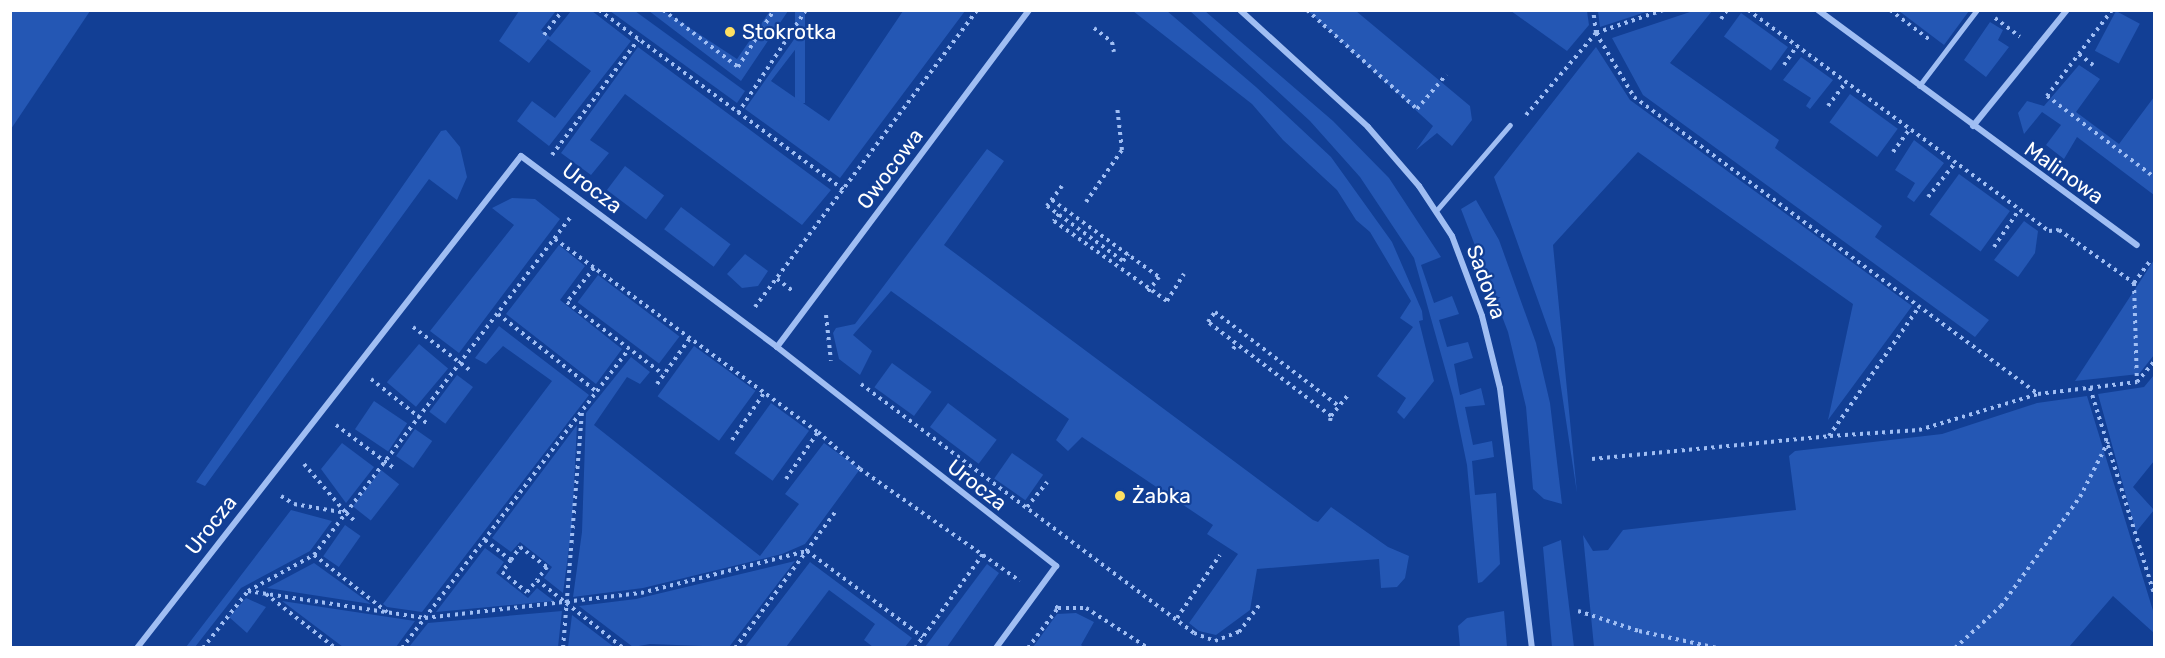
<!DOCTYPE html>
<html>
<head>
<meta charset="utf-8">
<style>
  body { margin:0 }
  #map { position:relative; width:2165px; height:658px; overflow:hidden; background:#123f95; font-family:Rubik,sans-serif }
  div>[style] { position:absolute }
  .green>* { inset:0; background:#2457b4; transform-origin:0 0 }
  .path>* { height:4px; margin-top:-2px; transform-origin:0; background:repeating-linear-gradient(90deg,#a0bef3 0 3px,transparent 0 7.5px) }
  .lane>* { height:4.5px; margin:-2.25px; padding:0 2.25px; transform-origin:2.25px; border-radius:2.25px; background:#a0bef3 }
  .street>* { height:6px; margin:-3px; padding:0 3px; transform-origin:3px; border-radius:3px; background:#a0bef3 }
  .dots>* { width:16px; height:16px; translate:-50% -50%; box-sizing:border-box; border:3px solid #123f95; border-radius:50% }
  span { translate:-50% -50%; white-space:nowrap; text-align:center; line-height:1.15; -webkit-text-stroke:4.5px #123f95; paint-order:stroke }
  .poi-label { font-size:21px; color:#fff }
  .left { translate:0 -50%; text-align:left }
  .street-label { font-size:21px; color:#fff }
  .frame { position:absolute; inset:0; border:12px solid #fff; pointer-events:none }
</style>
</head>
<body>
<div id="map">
  <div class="green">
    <i style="clip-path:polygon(11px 10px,90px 11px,11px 129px,10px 11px)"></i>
    <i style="clip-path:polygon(519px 11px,556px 11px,541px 30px,550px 37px,571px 11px,592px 11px,631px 41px,549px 146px,517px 121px,532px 101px,555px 118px,591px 71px,548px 39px,529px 63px,499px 41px)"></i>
    <i style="clip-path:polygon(610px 11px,635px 11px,745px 91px,737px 103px)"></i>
    <i style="clip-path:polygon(649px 11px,664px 11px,737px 59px,770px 11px,788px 11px,741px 81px)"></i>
    <i style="left:795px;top:11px;width:10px;height:92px"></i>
    <i style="clip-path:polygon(903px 11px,965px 11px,840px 178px,745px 109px,795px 38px,801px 42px,771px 81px,829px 121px)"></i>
    <i style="clip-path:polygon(1133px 11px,1167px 11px,1256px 87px,1331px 157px,1392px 242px,1422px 311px,1423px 320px,1419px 321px,1434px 381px,1404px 419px,1397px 412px,1406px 398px,1377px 376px,1413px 327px,1400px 318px,1411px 301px,1370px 232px,1356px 220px,1337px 190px,1283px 140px,1252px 104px)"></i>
    <i style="clip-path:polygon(1190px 11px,1205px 11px,1333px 121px,1389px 178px,1441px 257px,1421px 265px,1434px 303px,1452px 296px,1459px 314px,1439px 320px,1447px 347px,1468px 342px,1473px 358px,1454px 364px,1460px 395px,1481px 388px,1485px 405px,1465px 407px,1473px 445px,1492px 441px,1494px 457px,1472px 461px,1475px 495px,1496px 493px,1500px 564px,1482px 582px,1478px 583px,1467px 465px,1453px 397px,1414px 258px,1360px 177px,1310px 121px)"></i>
    <i style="clip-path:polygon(1308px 11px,1356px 11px,1470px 106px,1472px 120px,1452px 146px,1437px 133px,1416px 150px,1433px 126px)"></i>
    <i style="clip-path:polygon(1511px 11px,1587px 11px,1589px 25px,1567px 51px)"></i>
    <i style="clip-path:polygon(1598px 11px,1598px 10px,1649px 11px,1600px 27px)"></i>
    <i style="clip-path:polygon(1693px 11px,1712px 11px,1670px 63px,1779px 140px,1775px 148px,1882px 226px,1875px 237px,1989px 320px,1975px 337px,1643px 95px,1612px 38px)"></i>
    <i style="clip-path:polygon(1899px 11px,1969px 11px,1944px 45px)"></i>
    <i style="left:2116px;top:11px;width:27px;height:45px;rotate:28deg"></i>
    <i style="left:1741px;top:13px;width:58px;height:29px;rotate:36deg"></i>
    <i style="clip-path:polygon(1990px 22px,2003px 30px,1998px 40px,2009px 47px,1986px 77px,1964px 60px)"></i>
    <i style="clip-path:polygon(638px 47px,831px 190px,802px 225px,625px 94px,590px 140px,609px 153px,591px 175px,561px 153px)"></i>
    <i style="clip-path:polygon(1596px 47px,1630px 100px,1912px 306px,1828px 420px,1853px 304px,1638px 152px,1553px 245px,1577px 493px,1555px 348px,1494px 177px)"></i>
    <i style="clip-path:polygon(1801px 57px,1833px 80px,1810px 109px,1806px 106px,1811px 98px,1783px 80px)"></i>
    <i style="clip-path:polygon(2079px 65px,2100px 79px,2076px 112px,2119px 144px,2154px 97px,2154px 195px,2077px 137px,2064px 159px,2046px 145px,2061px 125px,2042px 112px,2024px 134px,2018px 113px,2027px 101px,2044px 106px)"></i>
    <i style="left:1850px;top:94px;width:59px;height:35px;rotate:36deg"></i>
    <i style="clip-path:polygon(446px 130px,460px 147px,467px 177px,457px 200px,429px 179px,205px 486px,196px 482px,441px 131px)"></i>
    <i style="clip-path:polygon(1914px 140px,1944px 163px,1914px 202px,1907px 197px,1915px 183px,1895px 170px)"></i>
    <i style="clip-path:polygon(987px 149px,1004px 161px,944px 245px,1313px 520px,1318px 522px,1331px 507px,1388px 547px,1409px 556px,1405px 578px,1397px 587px,1381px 588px,1379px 559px,1257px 569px,1250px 610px,1216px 635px,1199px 631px,1189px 623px,1238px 554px,1207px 534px,1213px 525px,1082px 437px,1068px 451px,1056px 440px,1069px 419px,891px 291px,853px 335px,872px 351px,860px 375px,839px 359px,833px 333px,836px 328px,855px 324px)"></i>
    <i style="left:625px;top:166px;width:49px;height:30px;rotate:37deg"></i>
    <i style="left:1959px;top:174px;width:63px;height:50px;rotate:36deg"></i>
    <i style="clip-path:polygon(512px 198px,535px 199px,560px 219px,459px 353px,430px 331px,514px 225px,492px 208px)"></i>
    <i style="clip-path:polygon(1476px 200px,1499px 240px,1536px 343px,1550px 403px,1562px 504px,1544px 499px,1533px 489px,1526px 407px,1508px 332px,1461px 209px)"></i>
    <i style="left:681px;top:207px;width:62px;height:28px;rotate:37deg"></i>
    <i style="clip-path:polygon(2024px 221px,2038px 231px,2035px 253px,2018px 277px,1994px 260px)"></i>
    <i style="clip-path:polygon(559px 245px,585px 266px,560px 300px,622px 349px,596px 384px,506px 314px)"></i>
    <i style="clip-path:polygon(745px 254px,768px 271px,758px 286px,742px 288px,727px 274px)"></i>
    <i style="clip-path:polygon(2154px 260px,2154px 355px,2139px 374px,2075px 381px)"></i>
    <i style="left:598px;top:275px;width:102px;height:34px;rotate:37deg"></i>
    <i style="clip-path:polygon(499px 326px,589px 395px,422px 612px,387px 607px,383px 604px,552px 381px,503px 346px,486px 364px,475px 358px)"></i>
    <i style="left:419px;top:344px;width:38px;height:50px;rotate:40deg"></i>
    <i style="left:694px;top:346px;width:76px;height:62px;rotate:36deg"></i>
    <i style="clip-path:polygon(631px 357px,650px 372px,640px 384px,627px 377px,594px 425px,760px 556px,799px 504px,785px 494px,824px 443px,860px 469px,805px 544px,782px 554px,643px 588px,573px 597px,582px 532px,586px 413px)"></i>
    <i style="left:892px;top:363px;width:49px;height:30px;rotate:36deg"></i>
    <i style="left:457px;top:375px;width:20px;height:46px;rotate:37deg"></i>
    <i style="clip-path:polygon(2154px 375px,2154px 461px,2133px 487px,2154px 510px,2136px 532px,2098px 394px,2144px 387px)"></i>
    <i style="clip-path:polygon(2087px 396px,2154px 614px,2154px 633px,2113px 596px,2069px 647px,1594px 647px,1583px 535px,1593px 551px,1608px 550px,1623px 530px,1796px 510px,1789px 456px,1795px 451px,1942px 434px,2037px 403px)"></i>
    <i style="left:374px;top:401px;width:40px;height:34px;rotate:34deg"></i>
    <i style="left:771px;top:403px;width:47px;height:62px;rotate:36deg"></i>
    <i style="left:948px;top:403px;width:61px;height:30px;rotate:37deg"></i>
    <i style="clip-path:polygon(577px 425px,572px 525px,563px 593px,544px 578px,552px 567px,520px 542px,511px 552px,492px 538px)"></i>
    <i style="left:415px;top:429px;width:21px;height:33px;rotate:35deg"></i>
    <i style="clip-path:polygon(342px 443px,374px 467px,346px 503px,321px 469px)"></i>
    <i style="left:1012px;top:453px;width:38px;height:31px;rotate:35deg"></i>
    <i style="left:381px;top:470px;width:23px;height:46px;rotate:38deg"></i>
    <i style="clip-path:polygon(291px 510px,332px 521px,310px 551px,241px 588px,195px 647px,186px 647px)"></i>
    <i style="left:345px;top:525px;width:19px;height:38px;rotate:35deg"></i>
    <i style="clip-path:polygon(1561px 540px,1574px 647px,1552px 647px,1543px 547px)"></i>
    <i style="clip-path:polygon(485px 548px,504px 562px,496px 573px,528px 598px,537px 588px,554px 601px,436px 612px)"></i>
    <i style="clip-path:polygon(795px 561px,729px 647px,650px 644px,633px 647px,579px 606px,636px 599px)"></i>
    <i style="clip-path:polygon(810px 562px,912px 638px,905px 647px,873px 647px,864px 640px,875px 624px,829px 590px,786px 647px,745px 647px)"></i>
    <i style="clip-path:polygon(314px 563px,371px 604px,267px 588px)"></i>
    <i style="clip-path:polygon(987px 564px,999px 573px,947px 647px,925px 647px)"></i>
    <i style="clip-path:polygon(246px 598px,266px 607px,247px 633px,229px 617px)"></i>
    <i style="clip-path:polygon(282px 601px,415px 621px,396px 647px,343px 647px)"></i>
    <i style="clip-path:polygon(562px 611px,558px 647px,409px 647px,428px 623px)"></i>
    <i style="clip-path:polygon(1504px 611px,1507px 647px,1460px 647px,1458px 626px,1467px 618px)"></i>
    <i style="clip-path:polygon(1076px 613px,1094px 622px,1081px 645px,1084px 647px,1033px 647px,1057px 614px)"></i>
    <i style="clip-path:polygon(572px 615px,614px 647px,568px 647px)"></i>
  </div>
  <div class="path">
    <i style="left:599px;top:10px;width:305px;rotate:36.3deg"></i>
    <i style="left:663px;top:10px;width:94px;rotate:37.2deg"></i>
    <i style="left:738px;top:67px;width:67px;rotate:-57.7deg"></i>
    <i style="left:1307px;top:10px;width:148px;rotate:42deg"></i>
    <i style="left:1417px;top:109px;width:45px;rotate:-49.5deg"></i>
    <i style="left:1663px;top:10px;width:71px;rotate:161.1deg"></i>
    <i style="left:1596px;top:33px;width:74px;rotate:59.3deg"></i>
    <i style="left:1634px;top:97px;width:501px;rotate:36.32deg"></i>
    <i style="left:2038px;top:394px;width:100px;rotate:-6.9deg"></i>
    <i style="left:2137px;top:382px;width:26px;rotate:-50deg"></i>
    <i style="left:1748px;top:10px;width:373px;rotate:36.3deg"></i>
    <i style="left:2049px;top:231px;width:10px;rotate:-6deg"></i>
    <i style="left:2059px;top:230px;width:92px;rotate:35.2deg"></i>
    <i style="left:2134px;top:283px;width:99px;rotate:88.3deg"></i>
    <i style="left:1890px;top:10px;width:50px;rotate:36.9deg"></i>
    <i style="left:2112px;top:10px;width:108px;rotate:127.1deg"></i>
    <i style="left:2047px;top:96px;width:134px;rotate:37.1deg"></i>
    <i style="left:1134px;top:11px;width:1px;rotate:-90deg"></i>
    <i style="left:1995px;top:18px;width:31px;rotate:37deg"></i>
    <i style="left:1721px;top:19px;width:11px;rotate:-56deg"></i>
    <i style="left:1094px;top:28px;width:23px;rotate:38deg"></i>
    <i style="left:1112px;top:42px;width:10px;rotate:79deg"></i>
    <i style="left:544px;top:35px;width:31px;rotate:-53deg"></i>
    <i style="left:2079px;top:54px;width:18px;rotate:38deg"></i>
    <i style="left:1784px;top:65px;width:23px;rotate:-56deg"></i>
    <i style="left:1828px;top:106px;width:30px;rotate:-53deg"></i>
    <i style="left:738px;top:113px;width:123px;rotate:-56.6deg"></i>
    <i style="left:1526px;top:115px;width:108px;rotate:-49.5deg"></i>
    <i style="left:1596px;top:33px;width:23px;rotate:-97deg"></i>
    <i style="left:1893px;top:152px;width:27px;rotate:-54deg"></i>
    <i style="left:552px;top:155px;width:144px;rotate:-53.2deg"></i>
    <i style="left:1062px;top:186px;width:25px;rotate:127deg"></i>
    <i style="left:1047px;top:206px;width:94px;rotate:35.9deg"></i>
    <i style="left:1123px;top:261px;width:9px;rotate:-54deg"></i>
    <i style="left:1928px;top:197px;width:43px;rotate:-51.5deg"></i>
    <i style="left:1052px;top:200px;width:132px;rotate:35.7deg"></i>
    <i style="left:1159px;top:277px;width:20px;rotate:127deg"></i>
    <i style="left:1086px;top:202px;width:63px;rotate:-55.3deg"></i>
    <i style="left:1122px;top:150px;width:44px;rotate:-96.5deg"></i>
    <i style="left:1059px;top:214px;width:9px;rotate:126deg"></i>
    <i style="left:1054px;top:221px;width:138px;rotate:35.3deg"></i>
    <i style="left:1167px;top:301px;width:32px;rotate:-58deg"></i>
    <i style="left:555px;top:239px;width:326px;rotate:36.3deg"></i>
    <i style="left:818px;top:432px;width:56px;rotate:41.4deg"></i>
    <i style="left:860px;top:469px;width:195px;rotate:35deg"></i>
    <i style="left:1994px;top:247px;width:45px;rotate:-56deg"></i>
    <i style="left:594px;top:268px;width:43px;rotate:128.5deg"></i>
    <i style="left:567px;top:302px;width:120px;rotate:36.9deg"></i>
    <i style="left:777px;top:279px;width:20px;rotate:37deg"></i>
    <i style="left:2134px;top:283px;width:26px;rotate:-54deg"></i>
    <i style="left:755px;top:307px;width:371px;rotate:-53.2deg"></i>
    <i style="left:498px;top:314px;width:126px;rotate:38.2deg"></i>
    <i style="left:826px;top:315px;width:46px;rotate:83.8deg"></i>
    <i style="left:413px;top:327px;width:73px;rotate:37.2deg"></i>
    <i style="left:1233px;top:349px;width:6px;rotate:-51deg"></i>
    <i style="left:371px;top:379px;width:74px;rotate:38.4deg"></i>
    <i style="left:657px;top:384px;width:57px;rotate:-54.3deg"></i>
    <i style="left:861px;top:384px;width:416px;rotate:36.8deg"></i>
    <i style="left:1194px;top:633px;width:22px;rotate:21deg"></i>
    <i style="left:1215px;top:641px;width:26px;rotate:-21deg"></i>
    <i style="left:1239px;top:632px;width:35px;rotate:-53deg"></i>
    <i style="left:2090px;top:388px;width:216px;rotate:72.7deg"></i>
    <i style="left:1331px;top:416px;width:28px;rotate:-51deg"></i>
    <i style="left:1330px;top:421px;width:5px;rotate:-79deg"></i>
    <i style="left:1331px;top:416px;width:155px;rotate:-142.6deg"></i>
    <i style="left:1208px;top:322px;width:12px;rotate:-55deg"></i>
    <i style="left:1215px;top:312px;width:156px;rotate:37.2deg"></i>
    <i style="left:336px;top:425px;width:74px;rotate:36.7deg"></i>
    <i style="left:1830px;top:436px;width:89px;rotate:-3.9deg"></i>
    <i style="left:1919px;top:430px;width:124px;rotate:-16.8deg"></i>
    <i style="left:732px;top:440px;width:57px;rotate:-55.8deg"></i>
    <i style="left:1592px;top:459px;width:238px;rotate:-5.5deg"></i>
    <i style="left:1829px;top:436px;width:157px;rotate:-55.1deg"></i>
    <i style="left:304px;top:464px;width:65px;rotate:49.4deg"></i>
    <i style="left:786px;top:479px;width:57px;rotate:-55.8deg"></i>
    <i style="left:281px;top:496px;width:15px;rotate:32deg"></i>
    <i style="left:294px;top:504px;width:53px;rotate:9.8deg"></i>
    <i style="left:346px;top:513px;width:13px;rotate:42deg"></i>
    <i style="left:1027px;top:507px;width:32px;rotate:-51deg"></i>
    <i style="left:485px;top:540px;width:33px;rotate:38deg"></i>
    <i style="left:511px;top:560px;width:15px;rotate:127deg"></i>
    <i style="left:502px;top:572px;width:32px;rotate:39deg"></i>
    <i style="left:527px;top:592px;width:16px;rotate:-50deg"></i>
    <i style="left:537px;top:580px;width:110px;rotate:38.3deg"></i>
    <i style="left:314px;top:555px;width:93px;rotate:38deg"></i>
    <i style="left:511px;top:560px;width:16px;rotate:-55deg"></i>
    <i style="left:520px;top:547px;width:34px;rotate:37deg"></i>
    <i style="left:547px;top:567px;width:16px;rotate:128deg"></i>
    <i style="left:248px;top:591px;width:179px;rotate:8.7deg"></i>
    <i style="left:425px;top:618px;width:217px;rotate:-6.6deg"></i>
    <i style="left:641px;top:593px;width:171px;rotate:-14.2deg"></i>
    <i style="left:807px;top:551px;width:144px;rotate:36.6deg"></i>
    <i style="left:266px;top:594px;width:88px;rotate:38deg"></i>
    <i style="left:1058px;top:608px;width:28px"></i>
    <i style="left:1086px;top:608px;width:74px;rotate:32.8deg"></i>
    <i style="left:1578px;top:611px;width:64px;rotate:18.2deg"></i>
    <i style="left:1639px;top:631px;width:80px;rotate:12.3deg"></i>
    <i style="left:1177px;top:618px;width:76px;rotate:-55.7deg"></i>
    <i style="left:203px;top:648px;width:73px;rotate:-51.7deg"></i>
    <i style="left:248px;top:591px;width:75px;rotate:-28.6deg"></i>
    <i style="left:314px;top:555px;width:425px;rotate:-52.8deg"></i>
    <i style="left:402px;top:648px;width:375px;rotate:-52.8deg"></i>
    <i style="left:563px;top:648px;width:238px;rotate:-85.4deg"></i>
    <i style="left:735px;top:648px;width:170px;rotate:-53.6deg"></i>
    <i style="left:915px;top:648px;width:116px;rotate:-54.1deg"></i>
    <i style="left:1028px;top:648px;width:50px;rotate:-53.1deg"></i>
    <i style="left:1058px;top:608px;width:6px;rotate:-149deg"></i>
    <i style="left:1955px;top:648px;width:62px;rotate:-42.4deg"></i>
    <i style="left:2001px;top:606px;width:135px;rotate:-54.1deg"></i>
    <i style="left:2080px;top:497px;width:62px;rotate:-63deg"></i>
  </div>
  <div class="lane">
    <i style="left:1919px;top:86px;width:96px;rotate:-52.7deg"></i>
    <i style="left:1436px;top:211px;width:113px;rotate:-49.3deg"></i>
  </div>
  <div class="street">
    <i style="left:1240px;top:10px;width:173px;rotate:42.4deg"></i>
    <i style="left:1368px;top:127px;width:78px;rotate:49.2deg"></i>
    <i style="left:1419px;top:186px;width:60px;rotate:56.6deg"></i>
    <i style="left:1452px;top:236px;width:85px;rotate:69.4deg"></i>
    <i style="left:1482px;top:316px;width:74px;rotate:76deg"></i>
    <i style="left:1500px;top:388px;width:262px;rotate:83deg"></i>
    <i style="left:1818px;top:10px;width:396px;rotate:36.4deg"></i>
    <i style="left:1973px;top:126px;width:149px;rotate:-51deg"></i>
    <i style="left:777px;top:347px;width:421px;rotate:-53.2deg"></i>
    <i style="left:137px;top:648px;width:624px;rotate:-52.03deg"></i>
    <i style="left:521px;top:156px;width:319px;rotate:36.7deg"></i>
    <i style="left:777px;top:347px;width:355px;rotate:38.1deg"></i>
    <i style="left:1056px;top:566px;width:102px;rotate:126.2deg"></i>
  </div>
  <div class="dots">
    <i style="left:730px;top:32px;background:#ffe062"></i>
    <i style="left:1120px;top:496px;background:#ffe062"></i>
  </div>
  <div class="poi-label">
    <span class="left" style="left:742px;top:32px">Stokrotka</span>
    <span class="left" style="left:1132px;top:496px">Żabka</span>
  </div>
  <div class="street-label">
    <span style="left:890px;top:169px;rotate:-53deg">Owocowa</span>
    <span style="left:2064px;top:173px;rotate:35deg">Malinowa</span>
    <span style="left:592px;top:188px;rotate:37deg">Urocza</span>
    <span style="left:1486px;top:282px;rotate:70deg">Sadowa</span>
    <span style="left:977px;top:485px;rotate:38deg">Urocza</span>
    <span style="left:211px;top:525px;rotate:-52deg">Urocza</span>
  </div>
  <div class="frame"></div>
</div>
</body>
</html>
